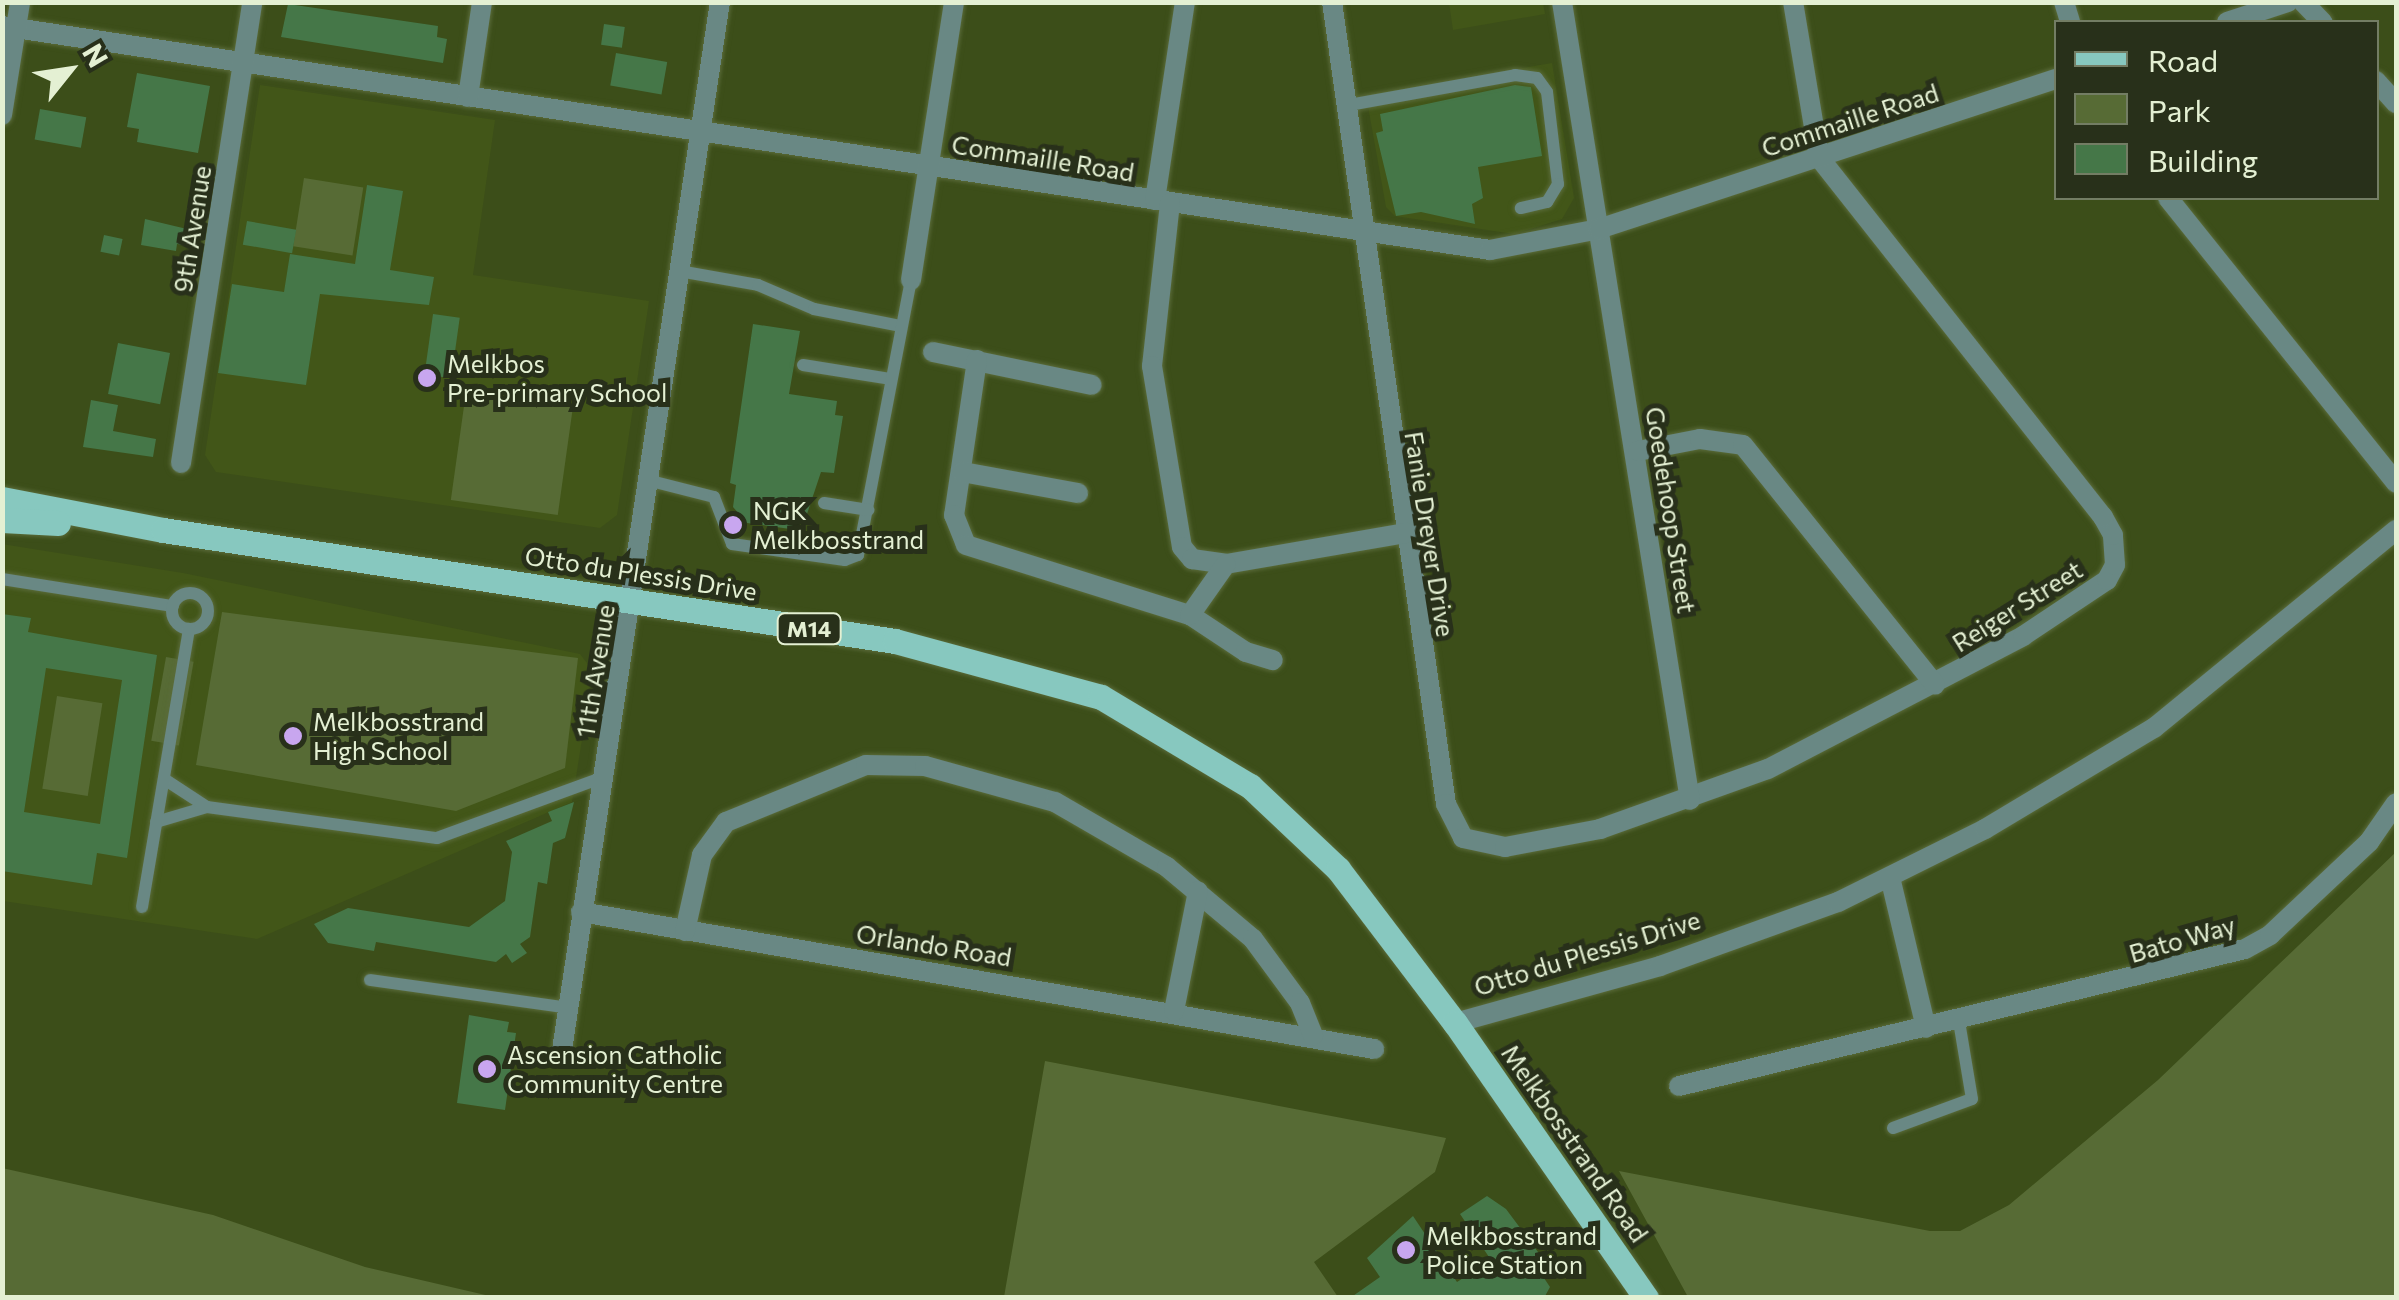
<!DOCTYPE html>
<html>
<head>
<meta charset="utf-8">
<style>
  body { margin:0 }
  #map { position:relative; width:2399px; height:1300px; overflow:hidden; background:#3c4e19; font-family:Commissioner,sans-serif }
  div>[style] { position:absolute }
  .built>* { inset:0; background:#425618 }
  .green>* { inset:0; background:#576b35; transform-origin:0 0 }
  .building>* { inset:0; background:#457748; transform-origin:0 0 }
  .roads { filter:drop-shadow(0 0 2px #5a6b3a) drop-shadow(0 0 2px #5a6b3a) }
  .lane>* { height:12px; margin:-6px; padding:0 6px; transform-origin:6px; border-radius:6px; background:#698884 }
  .lane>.ring { margin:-6px; padding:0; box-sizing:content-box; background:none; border:12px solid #698884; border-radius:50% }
  .street>* { height:20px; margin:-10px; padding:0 10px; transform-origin:10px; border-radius:10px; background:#698884 }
  .primary>* { height:25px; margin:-12.5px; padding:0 12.5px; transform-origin:12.5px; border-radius:12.5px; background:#87c8bf }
  .dots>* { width:28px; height:28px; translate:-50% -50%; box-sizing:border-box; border:5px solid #28301a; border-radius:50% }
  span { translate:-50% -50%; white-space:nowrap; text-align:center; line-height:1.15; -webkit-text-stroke:10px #28301a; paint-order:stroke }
  .shield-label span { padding:2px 8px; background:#28301a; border:2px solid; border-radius:8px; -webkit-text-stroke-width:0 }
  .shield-label { font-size:22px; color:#e4f0d3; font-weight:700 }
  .street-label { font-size:25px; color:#e4f0d3 }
  .poi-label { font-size:25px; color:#e4f0d3 }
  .left { translate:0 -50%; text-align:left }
  .frame { position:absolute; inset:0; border:5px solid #e4f0d3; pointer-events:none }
  .legend { position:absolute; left:2054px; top:20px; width:325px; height:180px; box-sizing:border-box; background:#28301a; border:2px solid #737d64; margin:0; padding:12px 18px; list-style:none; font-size:30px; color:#e4f0d3 }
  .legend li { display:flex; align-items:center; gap:20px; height:50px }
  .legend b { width:50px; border:2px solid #737d64 }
  .north { position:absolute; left:20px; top:20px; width:100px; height:100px; -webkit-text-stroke:8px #28301a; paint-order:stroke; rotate:60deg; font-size:28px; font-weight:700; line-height:40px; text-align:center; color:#e4f0d3 }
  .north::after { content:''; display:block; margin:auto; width:35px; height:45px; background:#e4f0d3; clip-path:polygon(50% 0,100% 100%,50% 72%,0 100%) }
</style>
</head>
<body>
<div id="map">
  <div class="built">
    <i style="clip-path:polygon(1449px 3px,1543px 3px,1545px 14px,1453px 30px)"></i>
    <i style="clip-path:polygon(1552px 63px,1574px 198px,1562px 219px,1514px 234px,1395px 216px,1386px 207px,1366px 95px)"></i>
    <i style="clip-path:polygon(260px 85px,495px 120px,473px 275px,649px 301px,617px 515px,600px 528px,216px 472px,205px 455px)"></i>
    <i style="clip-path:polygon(2px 544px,183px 573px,580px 654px,593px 671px,572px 802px,257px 939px,3px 901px)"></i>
  </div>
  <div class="green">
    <i style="left:304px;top:178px;width:60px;height:69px;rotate:9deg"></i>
    <i style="left:466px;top:392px;width:108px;height:109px;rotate:8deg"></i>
    <i style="clip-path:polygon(222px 612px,578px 658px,565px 768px,456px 811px,196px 765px)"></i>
    <i style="left:166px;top:657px;width:28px;height:85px;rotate:10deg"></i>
    <i style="left:57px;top:696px;width:46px;height:94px;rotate:9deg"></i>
    <i style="clip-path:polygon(2396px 852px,2396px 1297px,1688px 1297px,1619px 1171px,1930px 1231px,1960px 1231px,2009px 1205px,2158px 1080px)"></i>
    <i style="clip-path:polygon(1045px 1061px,1446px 1138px,1435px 1172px,1314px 1262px,1338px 1297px,1004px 1297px)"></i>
    <i style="clip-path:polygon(2px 1168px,213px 1215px,365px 1267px,494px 1297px,3px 1297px)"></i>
  </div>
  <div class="building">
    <i style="clip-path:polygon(288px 4px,438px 26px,437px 37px,447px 39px,443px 63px,281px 37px)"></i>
    <i style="left:604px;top:24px;width:21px;height:21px;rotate:8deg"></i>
    <i style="left:616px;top:53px;width:52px;height:33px;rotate:10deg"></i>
    <i style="clip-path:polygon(137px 73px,210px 86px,198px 153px,137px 142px,139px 129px,127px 127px)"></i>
    <i style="clip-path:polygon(1515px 85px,1531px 87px,1542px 156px,1478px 167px,1483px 198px,1472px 204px,1475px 224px,1421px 212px,1396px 216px,1376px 133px,1383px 131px,1380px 114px)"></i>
    <i style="left:40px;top:109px;width:47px;height:31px;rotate:10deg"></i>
    <i style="clip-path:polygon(367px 185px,403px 191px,390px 270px,434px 277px,429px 305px,320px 294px,306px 385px,218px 373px,232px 284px,284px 292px,290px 254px,355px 264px)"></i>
    <i style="clip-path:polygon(145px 219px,187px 229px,184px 245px,177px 244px,176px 251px,141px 245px)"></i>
    <i style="left:247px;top:221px;width:50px;height:24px;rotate:10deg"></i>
    <i style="left:104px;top:235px;width:19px;height:17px;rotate:12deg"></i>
    <i style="left:433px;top:314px;width:27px;height:61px;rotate:8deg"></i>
    <i style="clip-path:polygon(753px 324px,800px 331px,789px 394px,837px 401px,835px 415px,843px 416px,834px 473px,821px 472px,806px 517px,790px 529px,747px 523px,733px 507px,736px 485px,730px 483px)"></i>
    <i style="left:118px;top:343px;width:53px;height:52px;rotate:11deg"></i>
    <i style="clip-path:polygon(91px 400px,118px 405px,113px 431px,156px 439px,153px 457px,83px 447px)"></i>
    <i style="clip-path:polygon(evenodd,2px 614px,31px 618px,28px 632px,157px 655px,127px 858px,97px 853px,92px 885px,2px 871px,2px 614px,46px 668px,122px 680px,100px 824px,24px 812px,46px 668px)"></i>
    <i style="clip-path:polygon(574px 802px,565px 838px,553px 843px,547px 884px,538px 882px,530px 937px,520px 944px,527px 953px,512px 963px,506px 954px,496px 962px,376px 942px,374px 951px,328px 943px,314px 924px,348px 908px,469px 927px,505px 901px,512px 852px,506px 841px,552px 821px,548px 812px)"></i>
    <i style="clip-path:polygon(469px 1015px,509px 1022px,507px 1032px,516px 1033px,505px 1110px,457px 1103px)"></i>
    <i style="clip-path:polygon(1487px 1196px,1506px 1209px,1553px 1272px,1544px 1278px,1550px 1287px,1544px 1298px,1350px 1298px,1380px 1277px,1367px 1258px,1413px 1216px,1457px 1282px,1491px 1260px,1460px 1214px)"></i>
  </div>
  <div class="roads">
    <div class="lane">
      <i style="left:1349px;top:105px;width:169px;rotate:-10.2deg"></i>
      <i style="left:1515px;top:75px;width:22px;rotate:8deg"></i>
      <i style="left:1537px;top:78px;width:17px;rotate:54deg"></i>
      <i style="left:1547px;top:92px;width:93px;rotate:83.2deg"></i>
      <i style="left:1558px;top:184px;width:21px;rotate:121deg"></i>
      <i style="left:1547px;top:202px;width:27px;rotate:167deg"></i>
      <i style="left:679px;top:271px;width:80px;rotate:10deg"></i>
      <i style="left:758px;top:285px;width:61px;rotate:23.2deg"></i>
      <i style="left:814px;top:309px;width:89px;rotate:11.1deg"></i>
      <i style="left:803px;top:365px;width:88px;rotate:9.1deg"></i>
      <i style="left:651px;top:481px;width:65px;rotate:14.3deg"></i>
      <i style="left:714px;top:497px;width:50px;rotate:69deg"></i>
      <i style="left:732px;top:544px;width:114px;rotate:8.1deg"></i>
      <i style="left:845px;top:560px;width:14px;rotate:-21deg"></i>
      <i style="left:858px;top:555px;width:280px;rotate:-79.1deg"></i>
      <i style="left:824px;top:503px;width:45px;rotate:9deg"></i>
      <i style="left:2px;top:579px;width:173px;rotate:9deg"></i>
      <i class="ring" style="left:172px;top:593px;width:24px;height:24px"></i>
      <i style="left:207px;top:807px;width:232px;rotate:7.7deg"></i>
      <i style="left:437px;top:838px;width:178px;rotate:-20.1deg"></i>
      <i style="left:156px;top:822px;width:53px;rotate:-16.4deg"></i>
      <i style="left:207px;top:807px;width:51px;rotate:-146.9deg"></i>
      <i style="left:142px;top:907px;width:282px;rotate:-80.4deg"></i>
      <i style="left:370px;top:980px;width:200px;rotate:8deg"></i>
      <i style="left:1893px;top:1128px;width:84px;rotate:-20.2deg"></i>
      <i style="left:1972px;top:1099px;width:79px;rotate:-99.5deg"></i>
    </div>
    <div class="street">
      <i style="left:1332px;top:2px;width:810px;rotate:81.91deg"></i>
      <i style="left:1446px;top:804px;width:38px;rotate:63deg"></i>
      <i style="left:1463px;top:838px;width:43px;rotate:12.1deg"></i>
      <i style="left:1505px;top:847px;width:97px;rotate:-10.7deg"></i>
      <i style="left:1600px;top:829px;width:178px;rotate:-19.7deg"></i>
      <i style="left:1768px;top:769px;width:288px;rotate:-27.5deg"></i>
      <i style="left:2023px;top:636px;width:101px;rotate:-33.7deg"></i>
      <i style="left:2107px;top:580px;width:17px;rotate:-62deg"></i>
      <i style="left:2115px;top:565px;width:30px;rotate:-94deg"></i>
      <i style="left:2113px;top:535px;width:21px;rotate:-119deg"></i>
      <i style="left:2103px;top:517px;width:459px;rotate:-128.3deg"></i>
      <i style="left:1819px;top:157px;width:157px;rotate:-99.5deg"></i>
      <i style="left:1562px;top:2px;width:808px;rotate:80.89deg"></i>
      <i style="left:2064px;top:2px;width:21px;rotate:73deg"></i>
      <i style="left:2303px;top:2px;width:28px;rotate:46deg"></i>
      <i style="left:2227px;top:22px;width:64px;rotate:-18.2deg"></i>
      <i style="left:2px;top:26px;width:1505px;rotate:8.56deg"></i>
      <i style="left:1490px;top:250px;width:111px;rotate:-10.9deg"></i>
      <i style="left:1599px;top:229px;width:481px;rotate:-18.2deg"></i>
      <i style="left:2376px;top:81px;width:30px;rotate:48deg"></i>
      <i style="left:468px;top:97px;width:96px;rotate:-81.6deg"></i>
      <i style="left:2px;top:115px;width:114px;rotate:-80.9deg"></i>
      <i style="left:2168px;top:198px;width:365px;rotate:51.3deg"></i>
      <i style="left:1155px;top:200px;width:200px;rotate:-81.4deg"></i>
      <i style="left:1170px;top:203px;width:164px;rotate:96.3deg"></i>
      <i style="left:1152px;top:366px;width:183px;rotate:80.6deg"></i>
      <i style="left:1182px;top:547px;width:16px;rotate:50deg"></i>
      <i style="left:1192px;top:559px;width:34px;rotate:8deg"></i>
      <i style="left:1226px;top:564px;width:183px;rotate:-9.8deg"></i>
      <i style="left:911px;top:280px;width:281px;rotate:-81.2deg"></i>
      <i style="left:933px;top:352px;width:162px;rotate:11.7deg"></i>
      <i style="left:977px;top:360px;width:157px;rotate:98.4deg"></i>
      <i style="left:954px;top:515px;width:32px;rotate:68deg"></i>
      <i style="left:966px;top:545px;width:235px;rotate:17.4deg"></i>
      <i style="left:1190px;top:615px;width:67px;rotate:33.5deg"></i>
      <i style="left:1246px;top:652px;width:28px;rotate:17deg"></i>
      <i style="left:1638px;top:451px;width:63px;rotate:-11deg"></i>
      <i style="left:1700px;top:439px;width:43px;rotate:7.9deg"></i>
      <i style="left:1743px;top:445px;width:307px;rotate:51.3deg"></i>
      <i style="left:181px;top:463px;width:466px;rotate:-81.2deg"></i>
      <i style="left:962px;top:472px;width:118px;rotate:10.3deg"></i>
      <i style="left:1190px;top:615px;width:62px;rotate:-54.8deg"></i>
      <i style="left:1890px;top:877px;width:155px;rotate:76.6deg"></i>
      <i style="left:581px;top:912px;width:805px;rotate:9.8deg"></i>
      <i style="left:685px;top:931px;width:78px;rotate:-77.4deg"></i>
      <i style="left:702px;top:855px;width:41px;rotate:-54deg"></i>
      <i style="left:726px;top:822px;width:151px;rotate:-22.2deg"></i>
      <i style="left:866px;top:765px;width:59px;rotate:1deg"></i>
      <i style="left:925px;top:766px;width:135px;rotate:15.5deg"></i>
      <i style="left:1055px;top:802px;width:129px;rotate:30.1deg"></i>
      <i style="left:1167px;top:867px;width:112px;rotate:39.9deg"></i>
      <i style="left:1253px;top:939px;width:79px;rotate:53.7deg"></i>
      <i style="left:1300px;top:1003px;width:35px;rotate:68deg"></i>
      <i style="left:1174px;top:1011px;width:122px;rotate:-78.7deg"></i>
      <i style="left:1455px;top:1023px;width:213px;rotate:-15.5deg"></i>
      <i style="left:1660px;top:966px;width:189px;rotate:-19.8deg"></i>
      <i style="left:1838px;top:902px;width:164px;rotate:-26.4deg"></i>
      <i style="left:1985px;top:829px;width:197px;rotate:-30.9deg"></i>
      <i style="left:2154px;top:728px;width:313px;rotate:-39.3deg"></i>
      <i style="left:562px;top:1050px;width:1060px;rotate:-81.43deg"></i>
      <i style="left:1679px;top:1086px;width:582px;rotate:-13.61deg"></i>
      <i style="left:2245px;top:949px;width:29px;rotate:-29deg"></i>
      <i style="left:2270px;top:935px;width:136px;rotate:-43.2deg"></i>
      <i style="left:2369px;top:842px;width:47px;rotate:-55.3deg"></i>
    </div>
    <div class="primary">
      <i style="left:2px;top:499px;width:164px;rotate:10.9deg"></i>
      <i style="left:163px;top:530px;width:740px;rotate:8.62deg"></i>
      <i style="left:895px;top:641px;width:213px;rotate:15.2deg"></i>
      <i style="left:1101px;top:697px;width:174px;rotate:30.9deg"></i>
      <i style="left:1250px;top:786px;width:121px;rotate:43.3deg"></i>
      <i style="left:1338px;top:869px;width:193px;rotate:52.8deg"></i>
      <i style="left:1455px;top:1023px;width:335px;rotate:55.2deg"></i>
      <i style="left:2px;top:520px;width:56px;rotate:3.1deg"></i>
    </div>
  </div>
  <div class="dots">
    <i style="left:427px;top:378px;background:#c8a6ef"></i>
    <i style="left:733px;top:525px;background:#c8a6ef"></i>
    <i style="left:293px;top:736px;background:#c8a6ef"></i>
    <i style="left:487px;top:1069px;background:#c8a6ef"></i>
    <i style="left:1406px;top:1250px;background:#c8a6ef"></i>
  </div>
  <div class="shield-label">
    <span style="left:809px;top:629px">M14</span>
  </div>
  <div class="street-label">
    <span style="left:1850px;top:120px;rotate:-18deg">Commaille Road</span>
    <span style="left:1043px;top:158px;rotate:9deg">Commaille Road</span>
    <span style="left:192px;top:229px;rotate:-81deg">9th Avenue</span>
    <span style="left:1671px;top:510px;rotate:81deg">Goedehoop Street</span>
    <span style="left:1430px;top:534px;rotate:81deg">Fanie Dreyer Drive</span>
    <span style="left:641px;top:573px;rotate:9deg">Otto du Plessis Drive</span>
    <span style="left:2017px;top:606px;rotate:-32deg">Reiger Street</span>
    <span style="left:595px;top:671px;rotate:-81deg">11th Avenue</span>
    <span style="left:2182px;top:939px;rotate:-16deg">Bato Way</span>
    <span style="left:934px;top:945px;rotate:9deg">Orlando Road</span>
    <span style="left:1587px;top:953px;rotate:-17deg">Otto du Plessis Drive</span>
    <span style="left:1575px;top:1143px;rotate:55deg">Melkbosstrand Road</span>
  </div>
  <div class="poi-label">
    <span class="left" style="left:447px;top:378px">Melkbos<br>Pre-primary School</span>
    <span class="left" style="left:753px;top:525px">NGK<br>Melkbosstrand</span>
    <span class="left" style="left:313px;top:736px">Melkbosstrand<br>High School</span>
    <span class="left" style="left:507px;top:1069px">Ascension Catholic<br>Community Centre</span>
    <span class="left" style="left:1426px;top:1250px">Melkbosstrand<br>Police Station</span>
  </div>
  <div class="frame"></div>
  <ul class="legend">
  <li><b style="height:12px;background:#87c8bf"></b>Road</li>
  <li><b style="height:28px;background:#576b35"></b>Park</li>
  <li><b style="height:28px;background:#457748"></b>Building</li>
  </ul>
  <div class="north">N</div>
</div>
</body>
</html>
